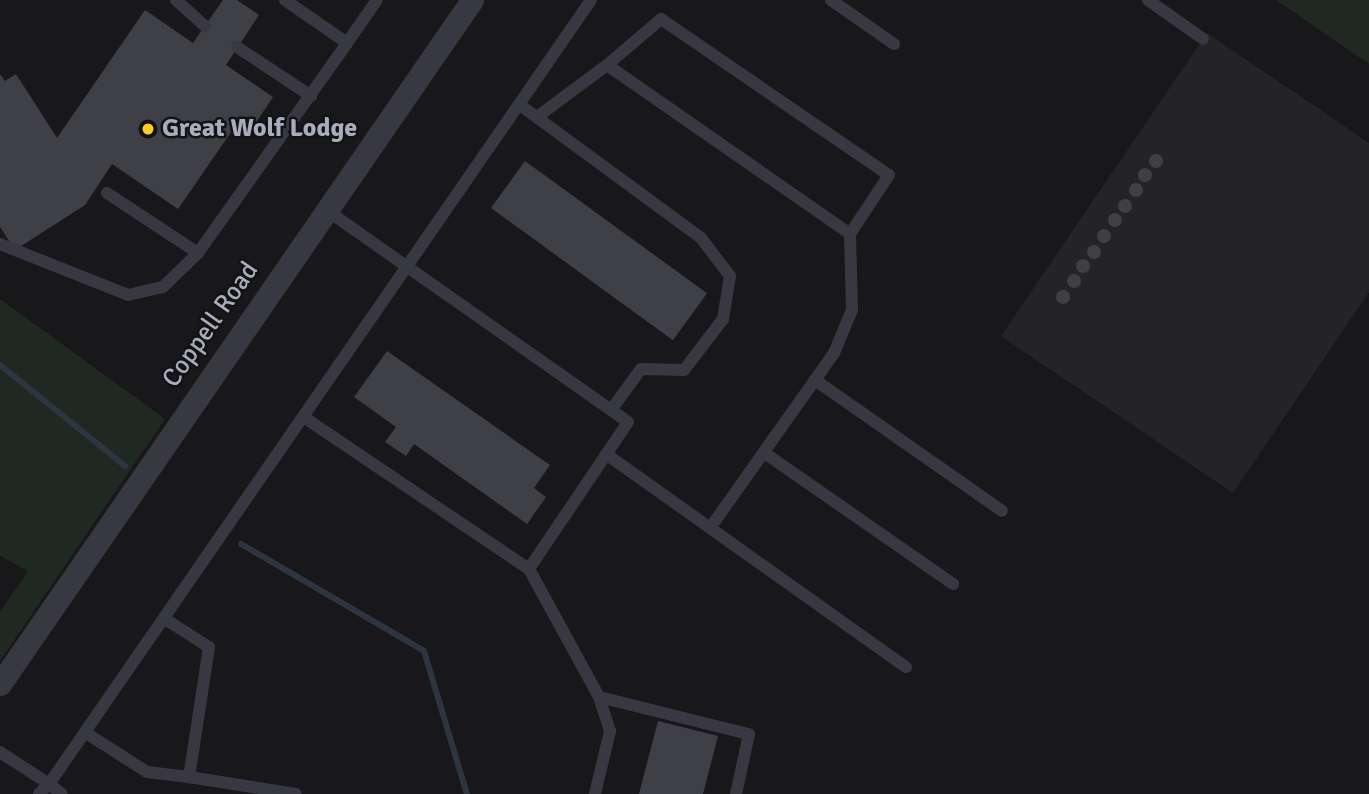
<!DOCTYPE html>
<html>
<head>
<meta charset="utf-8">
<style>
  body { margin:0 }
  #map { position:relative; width:1369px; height:794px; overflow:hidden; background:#18181a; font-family:Signika,sans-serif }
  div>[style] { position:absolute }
  .built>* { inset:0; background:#242427 }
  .green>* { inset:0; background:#1f2921 }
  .stream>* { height:6px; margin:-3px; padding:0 3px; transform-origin:3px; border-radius:3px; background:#2c3540 }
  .building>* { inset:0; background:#3f4045; transform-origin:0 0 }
  .round { border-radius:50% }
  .service>* { height:12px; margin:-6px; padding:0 6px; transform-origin:6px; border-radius:6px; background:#383940 }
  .minor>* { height:23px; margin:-11.5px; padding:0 11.5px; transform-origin:11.5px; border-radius:11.5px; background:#383940 }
  .dots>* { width:19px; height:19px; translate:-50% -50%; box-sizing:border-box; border:4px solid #131315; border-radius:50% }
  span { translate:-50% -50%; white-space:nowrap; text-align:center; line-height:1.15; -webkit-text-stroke:5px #131315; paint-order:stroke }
  .poi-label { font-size:26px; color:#a9adbb; font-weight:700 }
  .left { translate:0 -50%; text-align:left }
  .street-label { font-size:26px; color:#a9adbb }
</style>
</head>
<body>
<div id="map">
  <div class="built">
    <i style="clip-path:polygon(1207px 33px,1369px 143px,1369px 292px,1233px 493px,1001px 336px)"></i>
  </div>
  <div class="green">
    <i style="clip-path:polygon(1276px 0,1369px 0,1369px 64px)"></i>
    <i style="clip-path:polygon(0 299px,165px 419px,0 661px,0 612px,28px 571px,0 556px)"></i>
  </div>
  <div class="stream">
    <i style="left:0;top:365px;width:161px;rotate:38.9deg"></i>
    <i style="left:241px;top:544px;width:212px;rotate:30.3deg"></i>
    <i style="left:424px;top:651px;width:149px;rotate:73.3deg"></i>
  </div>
  <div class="building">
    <i style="clip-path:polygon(223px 0,237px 0,259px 15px,226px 65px,273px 97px,249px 133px,236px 125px,178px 209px,112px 164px,85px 205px,15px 250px,0 227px,0 74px,5px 81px,16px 74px,57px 138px,145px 10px,193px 43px)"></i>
    <i class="round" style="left:1149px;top:154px;width:14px;height:14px"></i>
    <i style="left:525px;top:161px;width:225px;height:58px;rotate:36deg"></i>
    <i class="round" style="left:1138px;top:168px;width:14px;height:14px"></i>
    <i class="round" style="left:1129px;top:183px;width:14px;height:14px"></i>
    <i class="round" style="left:1118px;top:199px;width:14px;height:14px"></i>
    <i class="round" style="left:1108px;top:213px;width:14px;height:14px"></i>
    <i class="round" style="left:1097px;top:229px;width:14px;height:14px"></i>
    <i class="round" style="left:1087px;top:245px;width:14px;height:14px"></i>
    <i class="round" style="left:1076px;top:259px;width:14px;height:14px"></i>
    <i class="round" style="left:1067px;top:274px;width:14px;height:14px"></i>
    <i class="round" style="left:1056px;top:290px;width:14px;height:14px"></i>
    <i style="clip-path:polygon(387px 351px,550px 465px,534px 488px,546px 497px,527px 524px,414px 444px,406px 456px,385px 442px,396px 427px,354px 397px)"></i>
    <i style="clip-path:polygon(658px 721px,718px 736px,703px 794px,639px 794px)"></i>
  </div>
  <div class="service">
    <i style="left:176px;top:0;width:39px;rotate:42deg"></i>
    <i style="left:285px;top:0;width:75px;rotate:34.7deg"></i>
    <i style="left:347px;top:43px;width:52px;rotate:-55.1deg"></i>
    <i style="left:831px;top:0;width:77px;rotate:34.9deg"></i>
    <i style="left:1148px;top:0;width:67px;rotate:35.3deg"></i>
    <i style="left:237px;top:47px;width:89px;rotate:33.5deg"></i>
    <i style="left:607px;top:65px;width:71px;rotate:-40.4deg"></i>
    <i style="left:661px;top:19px;width:276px;rotate:34.4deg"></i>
    <i style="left:889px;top:175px;width:71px;rotate:123.5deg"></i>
    <i style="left:520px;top:105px;width:225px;rotate:36.3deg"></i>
    <i style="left:701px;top:238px;width:48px;rotate:52.7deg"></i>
    <i style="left:730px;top:276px;width:44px;rotate:99.2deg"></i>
    <i style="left:723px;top:319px;width:64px;rotate:127.4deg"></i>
    <i style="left:684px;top:370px;width:43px;rotate:-178.7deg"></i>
    <i style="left:641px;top:369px;width:51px;rotate:126.2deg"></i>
    <i style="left:537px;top:117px;width:87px;rotate:-36.6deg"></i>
    <i style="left:607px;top:65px;width:296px;rotate:34.8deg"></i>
    <i style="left:850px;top:234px;width:76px;rotate:88.5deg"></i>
    <i style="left:852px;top:310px;width:47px;rotate:112.7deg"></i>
    <i style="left:834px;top:353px;width:214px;rotate:125.3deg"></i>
    <i style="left:107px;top:193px;width:109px;rotate:33.4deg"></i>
    <i style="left:325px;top:209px;width:370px;rotate:35.1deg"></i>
    <i style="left:628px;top:422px;width:177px;rotate:124deg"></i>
    <i style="left:0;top:244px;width:138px;rotate:21.7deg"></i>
    <i style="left:128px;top:295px;width:36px;rotate:-13deg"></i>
    <i style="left:163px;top:287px;width:49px;rotate:-44.2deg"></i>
    <i style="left:198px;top:253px;width:257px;rotate:-54.6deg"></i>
    <i style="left:815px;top:380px;width:228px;rotate:35deg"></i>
    <i style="left:305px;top:418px;width:270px;rotate:34deg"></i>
    <i style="left:529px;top:569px;width:146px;rotate:61.3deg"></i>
    <i style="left:599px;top:697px;width:36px;rotate:72deg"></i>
    <i style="left:610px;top:731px;width:65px;rotate:103.4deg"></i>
    <i style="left:606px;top:454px;width:368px;rotate:35.4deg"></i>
    <i style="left:766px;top:454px;width:228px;rotate:34.8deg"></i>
    <i style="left:165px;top:619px;width:52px;rotate:32.5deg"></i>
    <i style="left:209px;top:647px;width:132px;rotate:98.7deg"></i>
    <i style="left:189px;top:777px;width:108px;rotate:9deg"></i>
    <i style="left:599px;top:697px;width:154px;rotate:13.9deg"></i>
    <i style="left:749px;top:734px;width:61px;rotate:102.2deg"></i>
    <i style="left:86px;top:733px;width:72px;rotate:32.6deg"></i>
    <i style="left:147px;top:772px;width:42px;rotate:6.8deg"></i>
    <i style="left:0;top:752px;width:59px;rotate:33.1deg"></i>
    <i style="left:49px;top:784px;width:953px;rotate:-55.34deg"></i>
    <i style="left:39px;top:794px;width:14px;rotate:-45deg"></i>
    <i style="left:49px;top:784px;width:16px;rotate:38deg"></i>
  </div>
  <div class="minor">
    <i style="left:0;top:684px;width:831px;rotate:-55.39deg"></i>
  </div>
  <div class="dots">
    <i style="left:148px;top:129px;background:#ffcb2b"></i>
  </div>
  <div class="poi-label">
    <span class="left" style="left:162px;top:129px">Great Wolf Lodge</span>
  </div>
  <div class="street-label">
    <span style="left:211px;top:325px;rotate:-55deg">Coppell Road</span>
  </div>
</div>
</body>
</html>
